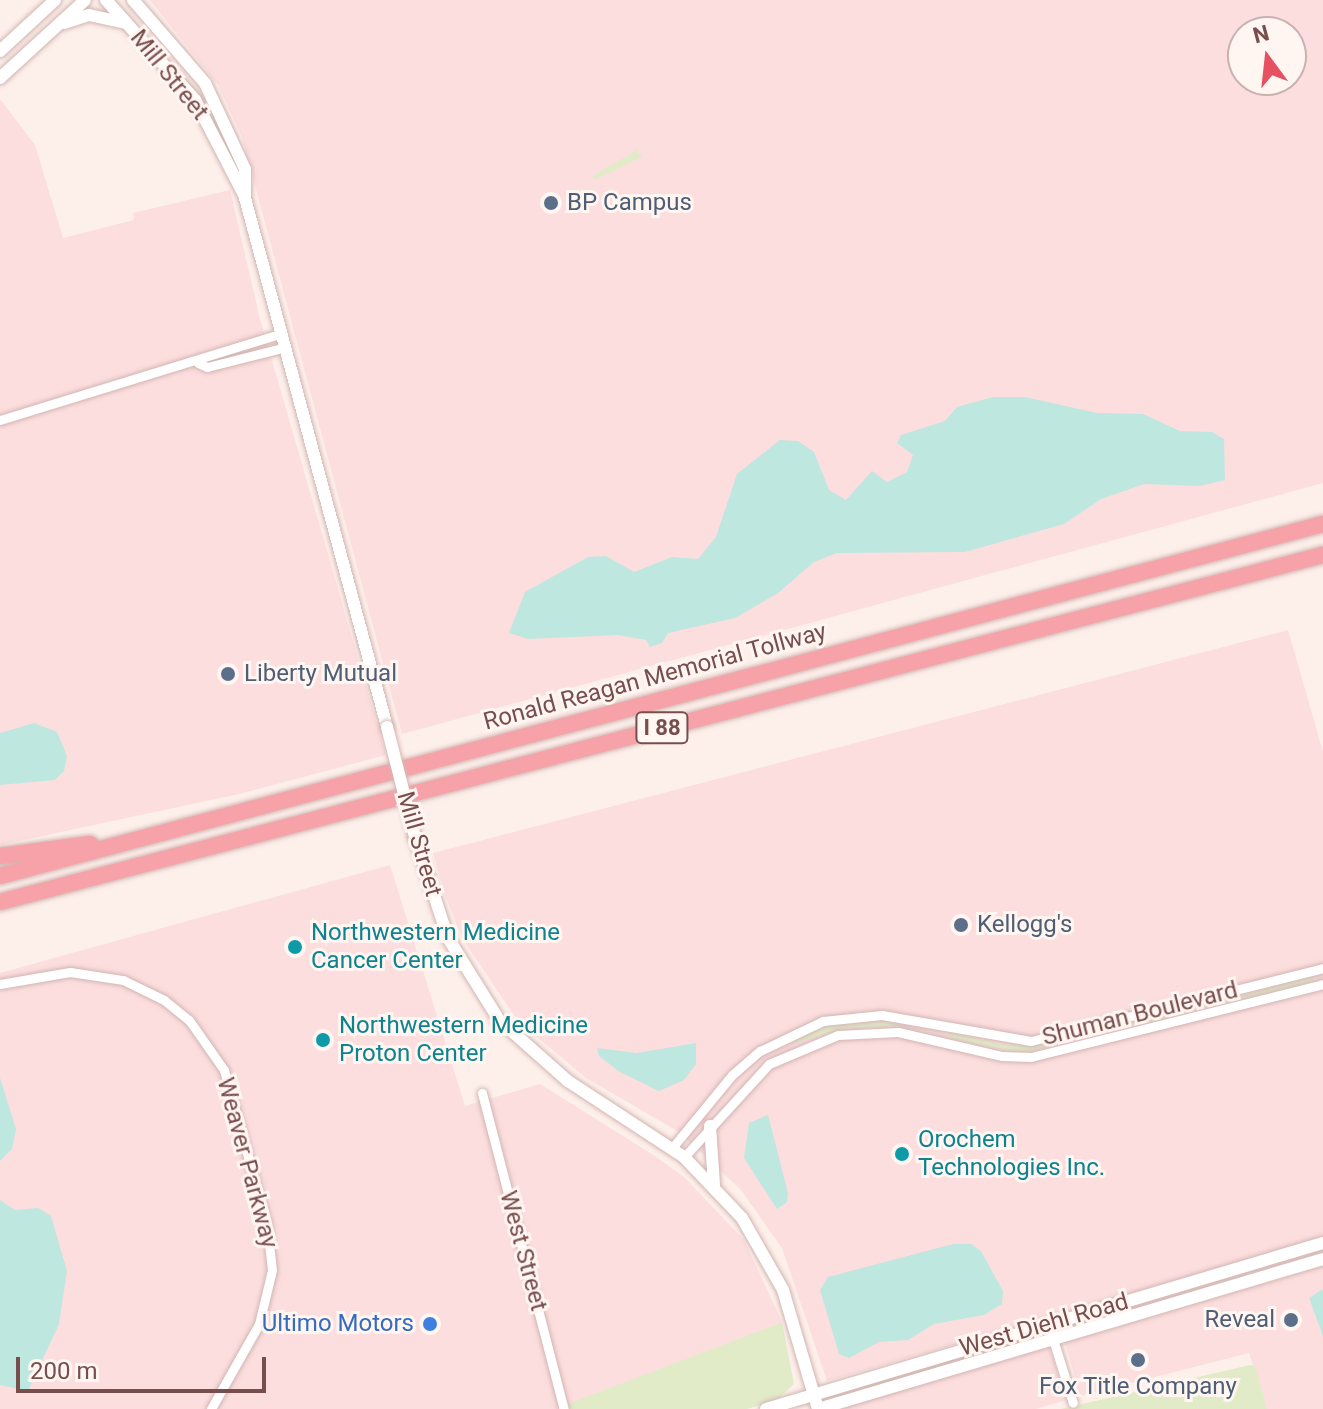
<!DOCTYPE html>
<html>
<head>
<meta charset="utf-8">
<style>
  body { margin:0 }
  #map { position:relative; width:1323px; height:1409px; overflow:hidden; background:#fdefea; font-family:Roboto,sans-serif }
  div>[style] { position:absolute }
  .commercial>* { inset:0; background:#fcdedf }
  .green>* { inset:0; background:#e2ebc8 }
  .water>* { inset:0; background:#bee7df }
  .roads { filter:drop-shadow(0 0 2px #d2b5b2) drop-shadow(0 0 2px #d2b5b2) }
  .street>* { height:9px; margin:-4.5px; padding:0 4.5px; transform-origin:4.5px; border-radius:4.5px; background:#fff }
  .secondary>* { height:12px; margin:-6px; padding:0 6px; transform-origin:6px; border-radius:6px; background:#fff }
  .highway>* { height:16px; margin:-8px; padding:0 8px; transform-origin:8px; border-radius:8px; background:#f6a2a8 }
  .bridges { filter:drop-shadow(0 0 2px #d7b6b2) drop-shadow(0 0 2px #d7b6b2) }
  .secondary-bridge>* { height:12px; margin:-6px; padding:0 6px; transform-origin:6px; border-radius:6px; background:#fff }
  .dots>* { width:22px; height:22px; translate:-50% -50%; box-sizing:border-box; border:4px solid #fff5f1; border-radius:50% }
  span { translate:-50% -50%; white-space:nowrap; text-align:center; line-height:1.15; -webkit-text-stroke:6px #fff5f1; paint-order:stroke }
  .shield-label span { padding:2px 6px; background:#fff5f1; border:2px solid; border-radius:6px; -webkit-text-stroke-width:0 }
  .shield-label { font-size:22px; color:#784e4d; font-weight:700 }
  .street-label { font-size:24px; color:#784e4d }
  .service-label { font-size:24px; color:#4e5e75 }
  .left { translate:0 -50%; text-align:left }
  .right { translate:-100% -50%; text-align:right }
  .culture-label { font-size:24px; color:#0d838f }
  .shop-label { font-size:24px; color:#366cbe }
  .north { position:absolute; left:1227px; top:16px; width:80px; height:80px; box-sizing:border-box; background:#fff5f1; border:2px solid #c9b2af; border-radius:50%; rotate:345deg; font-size:22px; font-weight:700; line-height:32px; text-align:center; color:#784e4d }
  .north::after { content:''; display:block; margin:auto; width:28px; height:36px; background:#e55161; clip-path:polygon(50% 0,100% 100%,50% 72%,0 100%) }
  .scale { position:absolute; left:16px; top:1357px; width:250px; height:36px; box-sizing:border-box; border:4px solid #784e4d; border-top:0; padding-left:10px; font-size:24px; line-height:28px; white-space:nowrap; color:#784e4d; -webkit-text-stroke:6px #fff5f1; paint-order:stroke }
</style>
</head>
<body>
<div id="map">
  <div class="commercial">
    <i style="clip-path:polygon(evenodd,150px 0,1323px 0,1323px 483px,402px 734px,242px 137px,218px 85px,150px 0,1243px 32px,1291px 32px,1291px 80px,1243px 80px,1243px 32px)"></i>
    <i style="clip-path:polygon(0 99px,35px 145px,63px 238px,134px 220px,133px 213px,230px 190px,260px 319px,386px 755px,239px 794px,0 845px)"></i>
    <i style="clip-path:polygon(1288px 630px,1323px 752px,1323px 1238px,827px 1381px,782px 1248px,741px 1190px,679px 1132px,586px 1078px,518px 1021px,462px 938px,445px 895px,433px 853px)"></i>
    <i style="clip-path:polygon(390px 865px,465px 1106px,540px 1084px,655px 1156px,684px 1177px,744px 1240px,782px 1322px,557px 1409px,0 1409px,0 973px)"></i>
    <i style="clip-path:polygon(1323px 1266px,1323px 1409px,1267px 1409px,1249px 1353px,1080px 1396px,1065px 1342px)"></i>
    <i style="clip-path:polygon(1049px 1344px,1066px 1400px,1036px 1409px,835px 1409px)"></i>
  </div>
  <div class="green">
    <i style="clip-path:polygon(150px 41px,210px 104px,237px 164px,244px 191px,206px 109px)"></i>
    <i style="clip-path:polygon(637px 150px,642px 157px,594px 180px,594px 175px)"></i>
    <i style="clip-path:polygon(1313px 975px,1314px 982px,1239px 1001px,1236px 997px)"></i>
    <i style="clip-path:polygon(1188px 1007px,1189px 1014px,1116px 1029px,1118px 1026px)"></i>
    <i style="clip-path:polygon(850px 1021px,897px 1021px,901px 1026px,850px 1028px,788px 1045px,809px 1030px)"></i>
    <i style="clip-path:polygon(949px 1032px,1006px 1045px,1072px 1041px,1023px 1053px,948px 1039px)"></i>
    <i style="clip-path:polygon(782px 1322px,794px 1384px,777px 1400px,747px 1409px,567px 1409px,565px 1405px)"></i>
    <i style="clip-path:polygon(1020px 1338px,1020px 1344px,838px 1398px,948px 1357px)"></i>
    <i style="clip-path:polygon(1250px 1365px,1255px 1366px,1267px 1409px,1061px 1409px)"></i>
  </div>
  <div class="water">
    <i style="clip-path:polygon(993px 397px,1025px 397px,1097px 413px,1143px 414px,1180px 431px,1212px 432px,1224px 439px,1225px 480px,1200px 486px,1144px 484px,1101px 499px,1064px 524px,965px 552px,837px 553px,814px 562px,778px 593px,735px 618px,668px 633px,662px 643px,650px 647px,646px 640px,618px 635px,528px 639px,509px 633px,525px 592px,588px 557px,606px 556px,634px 572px,672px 557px,698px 559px,716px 537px,737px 474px,780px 440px,798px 441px,814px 452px,829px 490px,846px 500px,872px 471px,887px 482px,907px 472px,913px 455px,897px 443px,901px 435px,945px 421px,957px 407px)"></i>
    <i style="clip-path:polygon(34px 723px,57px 732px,67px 756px,64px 771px,55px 780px,0 785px,0 733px)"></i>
    <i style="clip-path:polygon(696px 1043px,696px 1064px,684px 1080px,659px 1091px,620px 1072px,599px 1056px,597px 1048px,637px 1053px)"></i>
    <i style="clip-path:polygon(0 1078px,16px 1129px,12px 1149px,0 1161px)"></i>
    <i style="clip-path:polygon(768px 1115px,788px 1193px,787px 1202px,777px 1209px,744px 1158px,749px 1123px)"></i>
    <i style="clip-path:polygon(0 1200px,15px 1210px,38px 1208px,51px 1216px,67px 1271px,59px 1324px,28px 1391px,0 1385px)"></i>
    <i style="clip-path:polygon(953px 1244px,971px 1244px,981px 1251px,1003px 1291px,1002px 1304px,984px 1315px,934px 1324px,908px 1340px,879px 1342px,849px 1358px,839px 1354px,820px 1290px,828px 1277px)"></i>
    <i style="clip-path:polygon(1323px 1289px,1323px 1336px,1309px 1298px)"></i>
  </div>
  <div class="roads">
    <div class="street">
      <i style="left:198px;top:363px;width:10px;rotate:24deg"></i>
      <i style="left:207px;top:367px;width:81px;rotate:-14.2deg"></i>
      <i style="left:0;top:420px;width:295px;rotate:-17.1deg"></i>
      <i style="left:0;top:984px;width:71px;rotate:-9.7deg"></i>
      <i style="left:70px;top:972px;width:54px;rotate:8.6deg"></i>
      <i style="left:123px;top:980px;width:46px;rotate:26deg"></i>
      <i style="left:164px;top:1000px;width:32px;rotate:39deg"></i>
      <i style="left:189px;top:1020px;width:61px;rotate:55deg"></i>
      <i style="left:224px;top:1070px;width:161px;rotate:74.5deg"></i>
      <i style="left:267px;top:1225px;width:45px;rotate:83.7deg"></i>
      <i style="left:272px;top:1270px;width:56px;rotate:103.5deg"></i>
      <i style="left:259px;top:1324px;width:98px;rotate:119.5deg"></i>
      <i style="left:482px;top:1093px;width:326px;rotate:75.5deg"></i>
      <i style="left:672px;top:1148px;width:94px;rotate:-50.6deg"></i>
      <i style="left:732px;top:1075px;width:37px;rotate:-41deg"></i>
      <i style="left:760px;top:1051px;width:70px;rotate:-25.5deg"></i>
      <i style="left:823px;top:1021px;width:59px;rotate:-5.8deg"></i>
      <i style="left:882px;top:1015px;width:151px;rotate:9.9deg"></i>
      <i style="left:1031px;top:1041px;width:301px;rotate:-14deg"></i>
      <i style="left:684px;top:1157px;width:126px;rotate:-47.6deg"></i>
      <i style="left:769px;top:1064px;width:75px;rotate:-22.8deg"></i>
      <i style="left:838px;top:1035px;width:60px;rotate:-2.9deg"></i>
      <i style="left:898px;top:1032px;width:107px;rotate:13deg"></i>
      <i style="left:1002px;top:1056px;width:29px;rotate:2deg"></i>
      <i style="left:1031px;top:1057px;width:301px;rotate:-14deg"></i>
      <i style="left:1051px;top:1333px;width:73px;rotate:72.6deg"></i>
    </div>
    <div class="secondary">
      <i style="left:106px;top:0;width:134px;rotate:48.3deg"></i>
      <i style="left:195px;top:100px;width:107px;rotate:62.7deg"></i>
      <i style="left:133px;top:0;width:110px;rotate:49.1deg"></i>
      <i style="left:205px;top:83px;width:95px;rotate:65.1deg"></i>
      <i style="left:245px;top:169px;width:29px;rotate:90deg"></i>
      <i style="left:245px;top:198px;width:548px;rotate:74.97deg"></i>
      <i style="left:64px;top:23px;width:26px;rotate:-18deg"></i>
      <i style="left:89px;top:15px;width:35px;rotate:12deg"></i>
      <i style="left:0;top:51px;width:75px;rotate:-42.8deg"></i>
      <i style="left:0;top:78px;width:115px;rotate:-42.5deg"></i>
      <i style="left:415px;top:837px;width:106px;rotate:71.9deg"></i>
      <i style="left:448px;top:938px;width:97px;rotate:58.1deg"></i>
      <i style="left:499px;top:1020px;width:92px;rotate:41.5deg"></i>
      <i style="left:568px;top:1081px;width:139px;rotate:33.2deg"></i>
      <i style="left:684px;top:1157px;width:84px;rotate:46.4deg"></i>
      <i style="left:742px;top:1218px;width:83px;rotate:60.3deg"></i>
      <i style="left:783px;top:1290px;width:124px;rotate:73.6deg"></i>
      <i style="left:710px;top:1126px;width:59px;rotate:86.1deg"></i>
      <i style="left:766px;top:1409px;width:581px;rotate:-16.6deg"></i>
      <i style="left:818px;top:1409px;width:527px;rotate:-16.54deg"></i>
    </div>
    <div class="highway">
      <i style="left:0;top:856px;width:91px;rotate:-7.6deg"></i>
      <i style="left:0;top:876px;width:1369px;rotate:-14.9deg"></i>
      <i style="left:0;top:902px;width:1368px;rotate:-14.7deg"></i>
    </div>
  </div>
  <div class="bridges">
    <div class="secondary-bridge">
      <i style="left:387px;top:727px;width:114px;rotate:75.7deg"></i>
    </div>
  </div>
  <div class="dots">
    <i style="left:551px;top:203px;background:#5c6f8a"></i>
    <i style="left:228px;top:674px;background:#5c6f8a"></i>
    <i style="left:961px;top:925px;background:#5c6f8a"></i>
    <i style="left:295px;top:947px;background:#0f9aa8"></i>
    <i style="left:323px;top:1040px;background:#0f9aa8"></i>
    <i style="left:902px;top:1154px;background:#0f9aa8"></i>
    <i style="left:1291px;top:1320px;background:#5c6f8a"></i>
    <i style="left:430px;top:1324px;background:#3f7fe0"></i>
    <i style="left:1138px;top:1360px;background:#5c6f8a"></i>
  </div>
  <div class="shield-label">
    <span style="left:662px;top:728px">I 88</span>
  </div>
  <div class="street-label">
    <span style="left:169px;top:75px;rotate:51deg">Mill Street</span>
    <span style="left:655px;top:677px;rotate:-15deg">Ronald Reagan Memorial Tollway</span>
    <span style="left:419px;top:844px;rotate:74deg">Mill Street</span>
    <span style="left:1140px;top:1014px;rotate:-14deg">Shuman Boulevard</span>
    <span style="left:247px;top:1163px;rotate:75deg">Weaver Parkway</span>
    <span style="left:523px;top:1251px;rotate:75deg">West Street</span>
    <span style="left:1044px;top:1325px;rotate:-16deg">West Diehl Road</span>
  </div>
  <div class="service-label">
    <span class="left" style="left:567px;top:203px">BP Campus</span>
    <span class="left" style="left:244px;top:674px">Liberty Mutual</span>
    <span class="left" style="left:977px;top:925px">Kellogg's</span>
    <span class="right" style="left:1275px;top:1320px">Reveal</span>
    <span style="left:1138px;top:1387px">Fox Title Company</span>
  </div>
  <div class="culture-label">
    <span class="left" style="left:311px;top:947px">Northwestern Medicine<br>Cancer Center</span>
    <span class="left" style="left:339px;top:1040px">Northwestern Medicine<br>Proton Center</span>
    <span class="left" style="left:918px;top:1154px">Orochem<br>Technologies Inc.</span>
  </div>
  <div class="shop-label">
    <span class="right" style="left:414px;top:1324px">Ultimo Motors</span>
  </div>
  <div class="north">N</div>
  <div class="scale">200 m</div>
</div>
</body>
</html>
